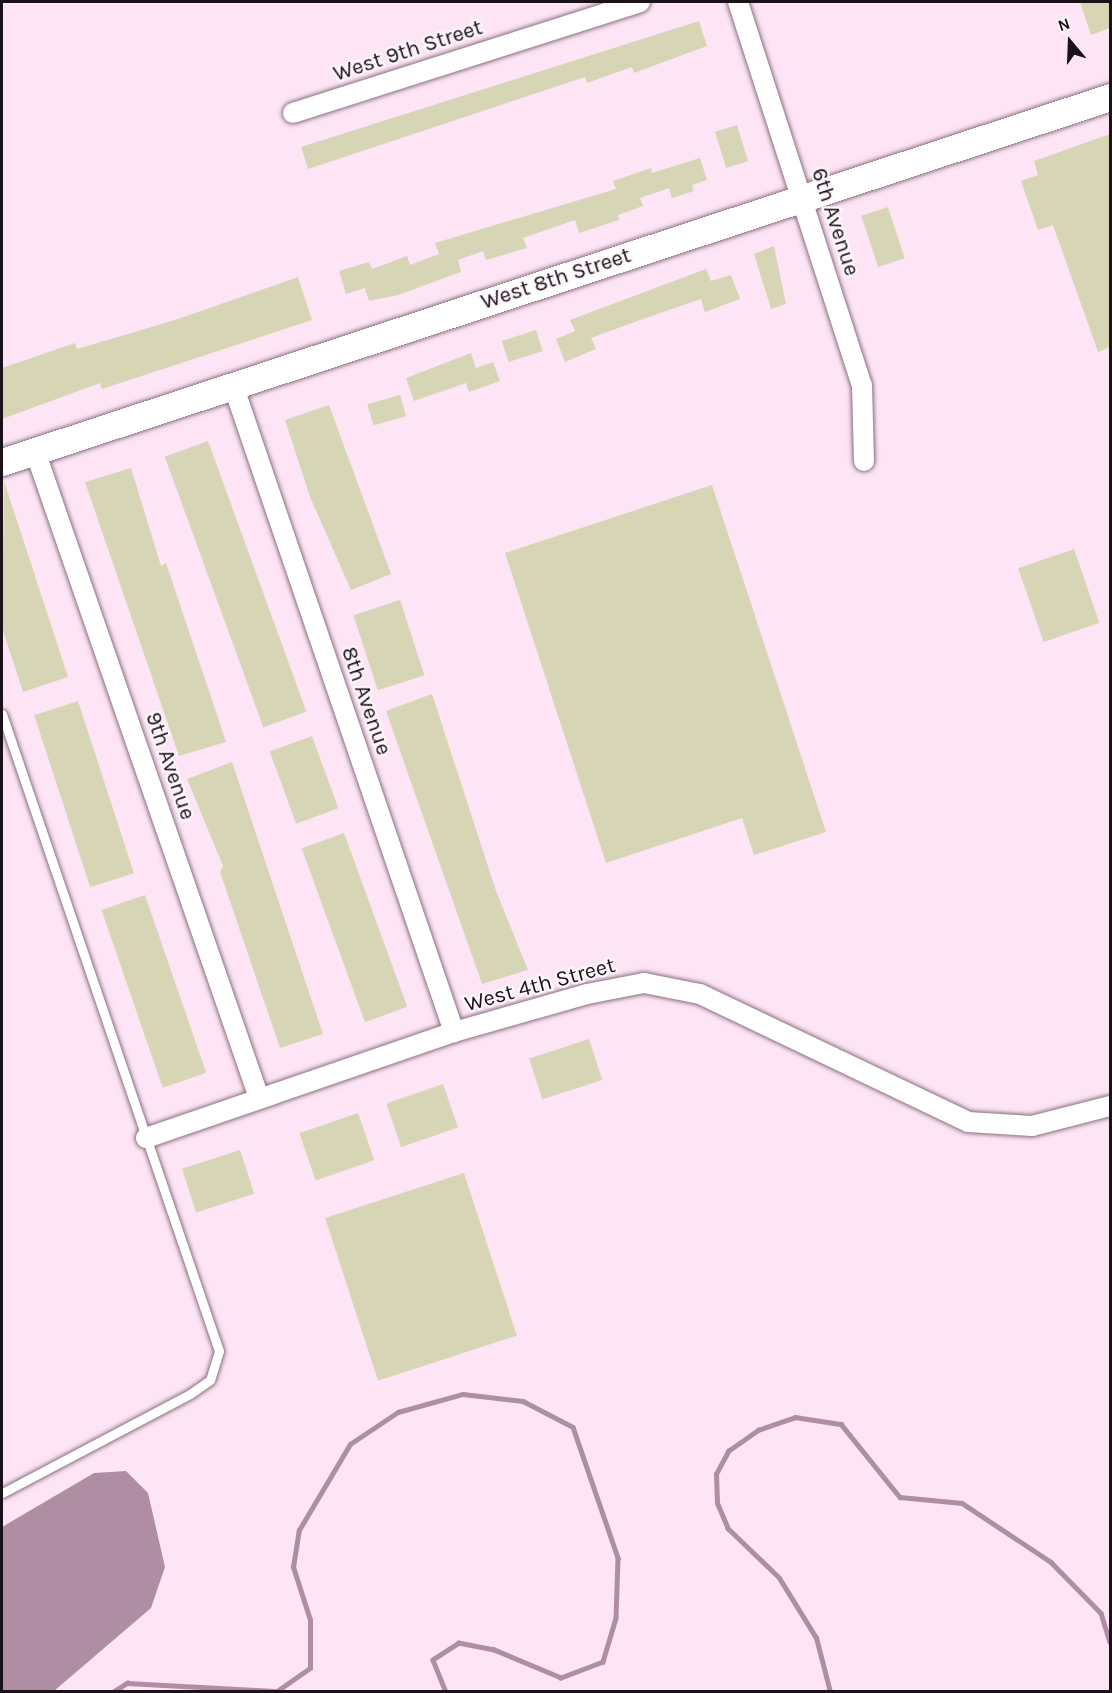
<!DOCTYPE html>
<html>
<head>
<meta charset="utf-8">
<style>
  body { margin:0 }
  #map { position:relative; width:1112px; height:1693px; overflow:hidden; background:#fde5f5; font-family:Karla,sans-serif }
  div>[style] { position:absolute }
  .water>* { inset:0; background:#af8ea4 }
  .stream>* { height:4.5px; margin:-2.25px; padding:0 2.25px; transform-origin:2.25px; border-radius:2.25px; background:#af8ea4 }
  .building>* { inset:0; background:#d6d6b7; transform-origin:0 0 }
  .roads { filter:drop-shadow(0 0 2px #8a7081) drop-shadow(0 0 2px #8a7081) }
  .lane>* { height:9px; margin:-4.5px; padding:0 4.5px; transform-origin:4.5px; border-radius:4.5px; background:#fff }
  .street>* { height:20px; margin:-10px; padding:0 10px; transform-origin:10px; border-radius:10px; background:#fff }
  .secondary>* { height:27px; margin:-13.5px; padding:0 13.5px; transform-origin:13.5px; border-radius:13.5px; background:#fff }
  span { translate:-50% -50%; white-space:nowrap; text-align:center; line-height:1.15; -webkit-text-stroke:4.5px #fef8fc; paint-order:stroke }
  .street-label { font-size:22px; color:#1b1118 }
  .frame { position:absolute; inset:0; border:3px solid #1b1118; pointer-events:none }
  .north { position:absolute; left:1040px; top:12px; width:60px; height:60px; -webkit-text-stroke:4px #fef8fc; paint-order:stroke; rotate:341deg; font-size:16px; font-weight:700; line-height:24px; text-align:center; color:#1b1118 }
  .north::after { content:''; display:block; margin:auto; width:21px; height:27px; background:#1b1118; clip-path:polygon(50% 0,100% 100%,50% 72%,0 100%) }
</style>
</head>
<body>
<div id="map">
  <div class="water">
    <i style="clip-path:polygon(126px 1471px,148px 1493px,165px 1567px,151px 1608px,54px 1691px,2px 1691px,2px 1527px,94px 1473px)"></i>
  </div>
  <div class="stream">
    <i style="left:113px;top:1692px;width:17px;rotate:-33deg"></i>
    <i style="left:127px;top:1683px;width:150px;rotate:3.1deg"></i>
    <i style="left:277px;top:1691px;width:40px;rotate:-34.9deg"></i>
    <i style="left:310px;top:1668px;width:48px;rotate:-90deg"></i>
    <i style="left:310px;top:1620px;width:56px;rotate:-107.8deg"></i>
    <i style="left:293px;top:1567px;width:37px;rotate:-81deg"></i>
    <i style="left:299px;top:1530px;width:100px;rotate:-59.3deg"></i>
    <i style="left:350px;top:1444px;width:58px;rotate:-33.7deg"></i>
    <i style="left:398px;top:1412px;width:67px;rotate:-15.5deg"></i>
    <i style="left:463px;top:1394px;width:60px;rotate:6.7deg"></i>
    <i style="left:523px;top:1401px;width:56px;rotate:27.5deg"></i>
    <i style="left:573px;top:1427px;width:139px;rotate:71deg"></i>
    <i style="left:618px;top:1558px;width:60px;rotate:91.9deg"></i>
    <i style="left:616px;top:1618px;width:46px;rotate:106.5deg"></i>
    <i style="left:603px;top:1662px;width:45px;rotate:159.1deg"></i>
    <i style="left:561px;top:1678px;width:73px;rotate:-157.3deg"></i>
    <i style="left:494px;top:1650px;width:36px;rotate:-169deg"></i>
    <i style="left:459px;top:1643px;width:31px;rotate:147deg"></i>
    <i style="left:433px;top:1660px;width:35px;rotate:68deg"></i>
    <i style="left:830px;top:1692px;width:56px;rotate:-104.5deg"></i>
    <i style="left:816px;top:1638px;width:70px;rotate:-121.7deg"></i>
    <i style="left:779px;top:1578px;width:71px;rotate:-136.1deg"></i>
    <i style="left:728px;top:1529px;width:28px;rotate:-113deg"></i>
    <i style="left:717px;top:1503px;width:29px;rotate:-92deg"></i>
    <i style="left:716px;top:1474px;width:26px;rotate:-62deg"></i>
    <i style="left:728px;top:1451px;width:37px;rotate:-35deg"></i>
    <i style="left:758px;top:1430px;width:39px;rotate:-19deg"></i>
    <i style="left:795px;top:1417px;width:47px;rotate:8.7deg"></i>
    <i style="left:841px;top:1424px;width:94px;rotate:51.1deg"></i>
    <i style="left:900px;top:1497px;width:62px;rotate:5.5deg"></i>
    <i style="left:962px;top:1503px;width:107px;rotate:33.5deg"></i>
    <i style="left:1051px;top:1562px;width:71px;rotate:45.6deg"></i>
    <i style="left:1101px;top:1613px;width:30px;rotate:73deg"></i>
  </div>
  <div class="building">
    <i style="clip-path:polygon(1080px 2px,1110px 2px,1110px 28px,1091px 35px)"></i>
    <i style="clip-path:polygon(699px 21px,707px 46px,634px 73px,632px 67px,587px 83px,585px 77px,308px 169px,301px 147px)"></i>
    <i style="left:737px;top:125px;width:38px;height:23px;rotate:73deg"></i>
    <i style="clip-path:polygon(1110px 134px,1110px 347px,1098px 352px,1053px 225px,1038px 230px,1021px 181px,1038px 175px,1034px 161px)"></i>
    <i style="clip-path:polygon(700px 158px,707px 180px,692px 185px,694px 191px,672px 198px,669px 188px,640px 198px,643px 206px,618px 215px,619px 220px,579px 233px,575px 220px,523px 238px,527px 248px,486px 260px,483px 251px,458px 260px,461px 272px,398px 295px,369px 301px,365px 288px,346px 294px,339px 271px,369px 262px,372px 269px,407px 256px,410px 265px,439px 254px,435px 243px,616px 189px,613px 181px,651px 168px,652px 173px)"></i>
    <i style="left:888px;top:207px;width:54px;height:28px;rotate:72deg"></i>
    <i style="clip-path:polygon(774px 246px,786px 304px,771px 309px,754px 254px)"></i>
    <i style="clip-path:polygon(706px 269px,711px 281px,731px 275px,740px 299px,705px 312px,701px 299px,640px 320px,591px 338px,596px 349px,565px 362px,556px 339px,575px 331px,570px 320px)"></i>
    <i style="clip-path:polygon(298px 277px,312px 320px,102px 389px,100px 383px,2px 419px,2px 368px,75px 343px,77px 349px,175px 320px)"></i>
    <i style="left:536px;top:330px;width:22px;height:36px;rotate:72deg"></i>
    <i style="clip-path:polygon(471px 353px,476px 368px,493px 362px,500px 381px,469px 392px,466px 383px,414px 401px,406px 378px)"></i>
    <i style="left:400px;top:395px;width:22px;height:34px;rotate:74deg"></i>
    <i style="clip-path:polygon(329px 405px,391px 574px,351px 590px,310px 497px,285px 420px)"></i>
    <i style="left:208px;top:441px;width:288px;height:46px;rotate:70deg"></i>
    <i style="clip-path:polygon(131px 468px,161px 566px,166px 563px,226px 742px,179px 756px,85px 482px)"></i>
    <i style="clip-path:polygon(4px 481px,68px 677px,23px 692px,2px 628px)"></i>
    <i style="clip-path:polygon(712px 485px,826px 832px,754px 855px,742px 818px,606px 863px,505px 553px)"></i>
    <i style="left:1074px;top:549px;width:78px;height:59px;rotate:71deg"></i>
    <i style="left:400px;top:600px;width:79px;height:49px;rotate:72deg"></i>
    <i style="clip-path:polygon(432px 694px,496px 891px,528px 970px,482px 984px,386px 711px)"></i>
    <i style="left:78px;top:701px;width:181px;height:46px;rotate:72deg"></i>
    <i style="left:312px;top:736px;width:77px;height:45px;rotate:70deg"></i>
    <i style="clip-path:polygon(232px 762px,323px 1034px,280px 1048px,220px 872px,223px 866px,187px 779px)"></i>
    <i style="left:344px;top:833px;width:185px;height:45px;rotate:70deg"></i>
    <i style="left:145px;top:895px;width:188px;height:46px;rotate:71deg"></i>
    <i style="left:589px;top:1039px;width:43px;height:63px;rotate:72deg"></i>
    <i style="left:443px;top:1084px;width:46px;height:60px;rotate:71deg"></i>
    <i style="left:358px;top:1113px;width:50px;height:62px;rotate:71deg"></i>
    <i style="left:240px;top:1150px;width:46px;height:61px;rotate:72deg"></i>
    <i style="left:464px;top:1173px;width:171px;height:146px;rotate:72deg"></i>
  </div>
  <div class="roads">
    <div class="lane">
      <i style="left:2px;top:714px;width:673px;rotate:71.19deg"></i>
      <i style="left:219px;top:1351px;width:30px;rotate:107deg"></i>
      <i style="left:210px;top:1380px;width:24px;rotate:145deg"></i>
      <i style="left:190px;top:1394px;width:212px;rotate:152.2deg"></i>
    </div>
    <div class="street">
      <i style="left:738px;top:2px;width:403px;rotate:72.1deg"></i>
      <i style="left:862px;top:385px;width:76px;rotate:88.5deg"></i>
      <i style="left:293px;top:113px;width:364px;rotate:-17.7deg"></i>
      <i style="left:233px;top:385px;width:684px;rotate:71.14deg"></i>
      <i style="left:35px;top:451px;width:685px;rotate:70.9deg"></i>
      <i style="left:146px;top:1138px;width:326px;rotate:-19deg"></i>
      <i style="left:454px;top:1032px;width:138px;rotate:-15.9deg"></i>
      <i style="left:587px;top:994px;width:58px;rotate:-10.9deg"></i>
      <i style="left:644px;top:983px;width:57px;rotate:11.1deg"></i>
      <i style="left:700px;top:994px;width:297px;rotate:25.5deg"></i>
      <i style="left:968px;top:1122px;width:64px;rotate:3.6deg"></i>
      <i style="left:1032px;top:1126px;width:81px;rotate:-14.4deg"></i>
    </div>
    <div class="secondary">
      <i style="left:2px;top:462px;width:1167px;rotate:-18.23deg"></i>
    </div>
  </div>
  <div class="street-label">
    <span style="left:408px;top:51px;rotate:-18deg">West 9th Street</span>
    <span style="left:835px;top:222px;rotate:72deg">6th Avenue</span>
    <span style="left:556px;top:279px;rotate:-18deg">West 8th Street</span>
    <span style="left:366px;top:701px;rotate:71deg">8th Avenue</span>
    <span style="left:170px;top:766px;rotate:71deg">9th Avenue</span>
    <span style="left:540px;top:985px;rotate:-15deg">West 4th Street</span>
  </div>
  <div class="frame"></div>
  <div class="north">N</div>
</div>
</body>
</html>
